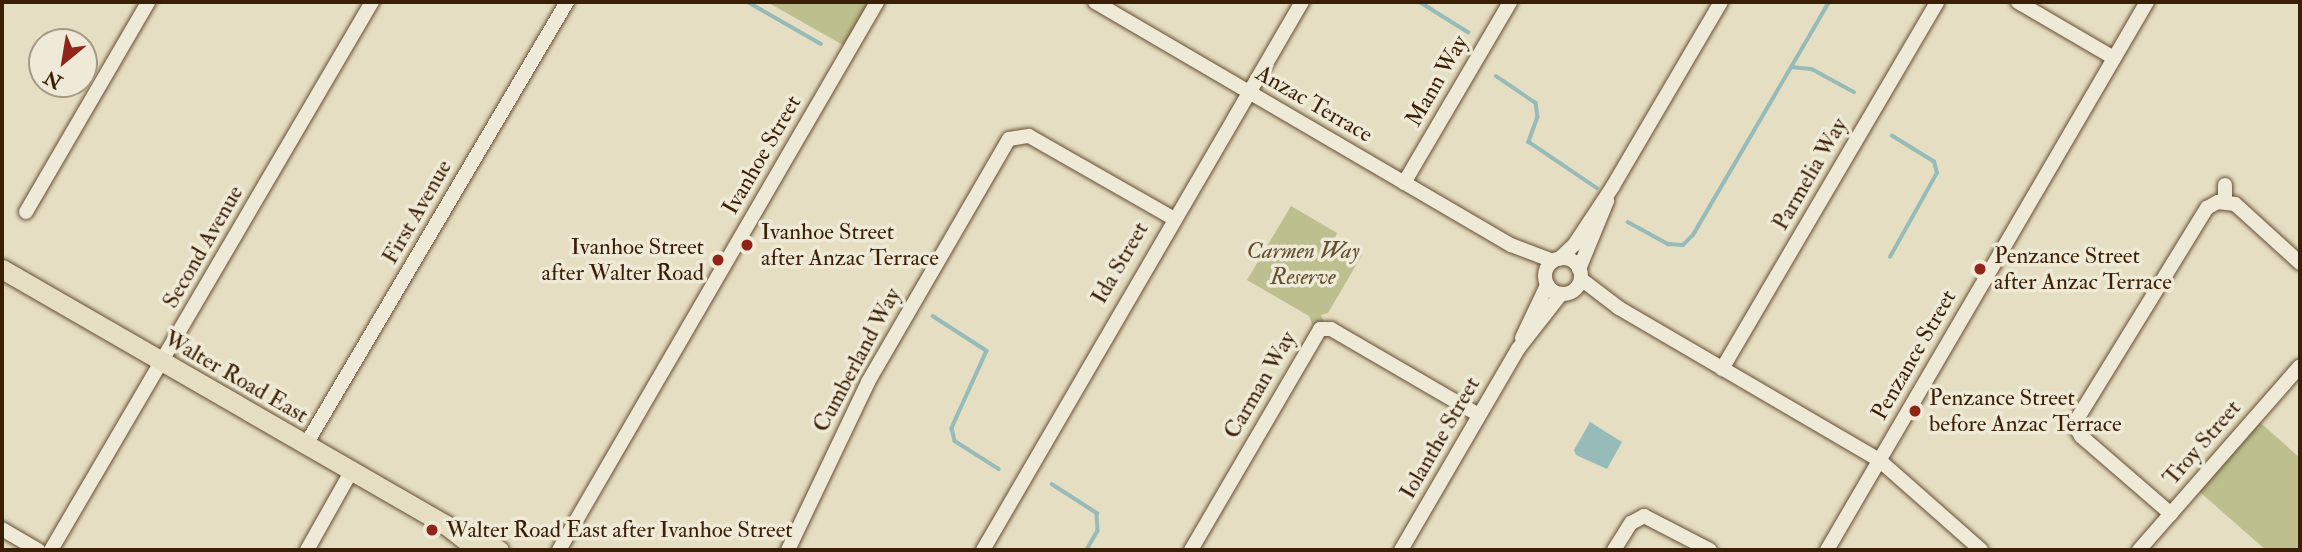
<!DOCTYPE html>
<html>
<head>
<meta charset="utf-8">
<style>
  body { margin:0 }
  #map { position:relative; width:2302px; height:552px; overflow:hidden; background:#e5dec2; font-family:"IM FELL Double Pica",serif }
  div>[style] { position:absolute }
  .green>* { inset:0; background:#bdbf8e }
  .water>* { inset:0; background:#97bbb9 }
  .stream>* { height:3.5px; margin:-1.75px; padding:0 1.75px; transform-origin:1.75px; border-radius:1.75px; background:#97bbb9 }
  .roads { filter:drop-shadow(0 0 2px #654e34) drop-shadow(0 0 2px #654e34) }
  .minor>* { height:14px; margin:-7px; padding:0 7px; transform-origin:7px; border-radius:7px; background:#eeead7 }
  .minor>.ring { margin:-7px; padding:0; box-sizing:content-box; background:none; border:14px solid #eeead7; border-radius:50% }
  .major>* { height:19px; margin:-9.5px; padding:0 9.5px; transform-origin:9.5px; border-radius:9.5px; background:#e5dec2 }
  .dots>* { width:19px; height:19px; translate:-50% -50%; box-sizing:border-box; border:4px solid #eeead7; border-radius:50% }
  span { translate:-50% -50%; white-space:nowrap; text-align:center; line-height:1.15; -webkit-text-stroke:7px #eeead7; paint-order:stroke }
  .street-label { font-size:23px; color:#3a1e05 }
  .poi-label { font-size:23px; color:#3a1e05 }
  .left { translate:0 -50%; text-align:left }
  .right { translate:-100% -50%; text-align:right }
  .park-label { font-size:23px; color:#614e2e; font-style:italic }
  .frame { position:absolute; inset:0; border:4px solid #3a1e05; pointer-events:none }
  .north { position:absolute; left:28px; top:28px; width:70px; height:70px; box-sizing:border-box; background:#eeead7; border:2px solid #a69883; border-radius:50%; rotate:210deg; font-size:19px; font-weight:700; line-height:28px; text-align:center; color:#3a1e05 }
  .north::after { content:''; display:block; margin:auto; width:24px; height:32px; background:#8f2418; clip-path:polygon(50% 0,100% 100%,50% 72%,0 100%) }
</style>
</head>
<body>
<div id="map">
  <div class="green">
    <i style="clip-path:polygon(767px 2px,877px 2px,850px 49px)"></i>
    <i style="clip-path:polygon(1291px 206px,1337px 233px,1335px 238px,1362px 255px,1328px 313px,1321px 315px,1326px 328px,1316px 333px,1309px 316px,1247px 280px)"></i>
    <i style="clip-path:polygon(2255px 418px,2300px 458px,2300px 550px,2266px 550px,2194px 487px)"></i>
  </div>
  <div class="water">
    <i style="clip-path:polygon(1590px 422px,1622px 442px,1607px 469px,1576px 455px,1574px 450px)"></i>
  </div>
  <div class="stream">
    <i style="left:748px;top:2px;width:84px;rotate:29.9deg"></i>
    <i style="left:1420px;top:2px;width:57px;rotate:32deg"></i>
    <i style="left:1792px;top:67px;width:20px;rotate:6deg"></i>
    <i style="left:1812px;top:69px;width:48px;rotate:28.7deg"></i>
    <i style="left:1496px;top:76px;width:48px;rotate:34deg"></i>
    <i style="left:1536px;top:103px;width:14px;rotate:82deg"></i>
    <i style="left:1538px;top:117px;width:27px;rotate:110deg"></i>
    <i style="left:1529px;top:142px;width:82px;rotate:34.1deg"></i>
    <i style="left:1628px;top:222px;width:46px;rotate:28.8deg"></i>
    <i style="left:1668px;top:244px;width:15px;rotate:4deg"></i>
    <i style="left:1683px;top:245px;width:14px;rotate:-45deg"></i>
    <i style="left:1693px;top:235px;width:270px;rotate:-59.7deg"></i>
    <i style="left:1890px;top:257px;width:96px;rotate:-60.8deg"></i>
    <i style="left:1937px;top:173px;width:11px;rotate:-105deg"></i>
    <i style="left:1934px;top:162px;width:49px;rotate:-148.2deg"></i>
    <i style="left:933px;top:316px;width:64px;rotate:32.9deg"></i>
    <i style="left:987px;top:351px;width:85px;rotate:114.4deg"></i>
    <i style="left:952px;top:428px;width:13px;rotate:77deg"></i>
    <i style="left:955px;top:441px;width:52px;rotate:32.5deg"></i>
    <i style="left:1052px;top:484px;width:54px;rotate:32.8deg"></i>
    <i style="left:1097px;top:513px;width:18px;rotate:87deg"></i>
    <i style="left:1098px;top:531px;width:22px;rotate:120deg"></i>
  </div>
  <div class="roads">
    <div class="minor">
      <i style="left:1095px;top:2px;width:482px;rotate:30.3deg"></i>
      <i style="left:1511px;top:245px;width:45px;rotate:20.9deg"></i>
      <i style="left:2018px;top:2px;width:111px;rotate:30.3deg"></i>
      <i style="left:1404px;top:183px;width:210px;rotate:-59.6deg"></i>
      <i style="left:2225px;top:202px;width:17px;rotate:-90deg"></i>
      <i style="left:26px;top:212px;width:243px;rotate:-59.8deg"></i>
      <i class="ring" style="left:1545px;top:258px;width:22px;height:22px"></i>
      <i style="left:1559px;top:259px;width:21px;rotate:-43deg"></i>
      <i style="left:1574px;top:245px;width:71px;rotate:-56.5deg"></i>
      <i style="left:1613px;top:186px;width:213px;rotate:-59.6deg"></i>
      <i style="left:1579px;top:269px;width:74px;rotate:-67.6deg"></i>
      <i style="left:1581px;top:279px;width:48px;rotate:37.3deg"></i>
      <i style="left:1619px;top:308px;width:301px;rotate:30.3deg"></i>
      <i style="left:1879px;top:460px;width:136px;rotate:41.4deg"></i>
      <i style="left:1522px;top:338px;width:59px;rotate:-64.7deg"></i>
      <i style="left:1722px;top:369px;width:425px;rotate:-59.6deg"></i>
      <i style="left:305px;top:446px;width:516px;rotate:-59.46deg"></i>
      <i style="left:2171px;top:514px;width:119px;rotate:-139.1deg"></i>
      <i style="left:2081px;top:436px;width:14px;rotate:-120deg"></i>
      <i style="left:2074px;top:424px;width:254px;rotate:-58.4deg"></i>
      <i style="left:2207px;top:208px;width:13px;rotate:-29deg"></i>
      <i style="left:2218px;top:202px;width:17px;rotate:7deg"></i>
      <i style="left:2235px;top:204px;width:88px;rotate:42.2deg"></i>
      <i style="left:2px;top:529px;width:42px;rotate:30.3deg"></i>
      <i style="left:51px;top:550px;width:635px;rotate:-59.64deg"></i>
      <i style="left:307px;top:550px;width:90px;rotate:-60.6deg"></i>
      <i style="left:559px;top:550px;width:634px;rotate:-59.87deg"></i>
      <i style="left:788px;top:550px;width:186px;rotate:-64.5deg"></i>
      <i style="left:868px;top:382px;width:281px;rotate:-59.9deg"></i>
      <i style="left:1009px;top:139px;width:20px;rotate:-9deg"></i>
      <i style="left:1029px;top:136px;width:166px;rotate:29.7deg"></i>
      <i style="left:983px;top:550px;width:634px;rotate:-59.8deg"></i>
      <i style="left:1191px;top:550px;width:256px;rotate:-59.7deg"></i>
      <i style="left:1320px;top:329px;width:11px"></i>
      <i style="left:1331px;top:329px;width:171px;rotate:30.2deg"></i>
      <i style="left:1401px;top:550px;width:233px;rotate:-59.8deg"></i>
      <i style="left:1518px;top:349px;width:70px;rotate:-52deg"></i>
      <i style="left:1614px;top:550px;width:32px;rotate:-58deg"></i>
      <i style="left:1631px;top:523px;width:15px;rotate:-28deg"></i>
      <i style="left:1644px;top:516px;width:74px;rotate:27.3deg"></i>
      <i style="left:1827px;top:550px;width:635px;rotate:-59.72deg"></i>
      <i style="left:2139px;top:550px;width:244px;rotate:-48.8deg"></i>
    </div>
    <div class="major">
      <i style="left:2px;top:269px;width:513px;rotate:29.97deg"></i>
      <i style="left:446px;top:525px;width:41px;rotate:38deg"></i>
      <i style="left:470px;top:534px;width:33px;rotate:29deg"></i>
    </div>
  </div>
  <div class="dots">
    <i style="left:747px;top:245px;background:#8f2418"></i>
    <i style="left:718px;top:260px;background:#8f2418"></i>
    <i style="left:1980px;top:269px;background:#8f2418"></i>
    <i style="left:1915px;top:411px;background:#8f2418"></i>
    <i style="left:432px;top:530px;background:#8f2418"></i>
  </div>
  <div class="street-label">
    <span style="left:1437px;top:81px;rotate:-60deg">Mann Way</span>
    <span style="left:1314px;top:104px;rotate:30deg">Anzac Terrace</span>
    <span style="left:762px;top:155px;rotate:-60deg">Ivanhoe Street</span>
    <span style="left:1810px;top:174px;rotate:-60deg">Parmelia Way</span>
    <span style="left:417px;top:212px;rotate:-60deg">First Avenue</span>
    <span style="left:203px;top:247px;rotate:-60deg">Second Avenue</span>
    <span style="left:1120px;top:263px;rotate:-60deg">Ida Street</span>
    <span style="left:1914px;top:355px;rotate:-60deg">Penzance Street</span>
    <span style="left:857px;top:360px;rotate:-62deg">Cumberland Way</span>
    <span style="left:236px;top:377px;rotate:30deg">Walter Road East</span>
    <span style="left:1260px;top:385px;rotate:-60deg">Carman Way</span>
    <span style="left:1440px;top:438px;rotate:-60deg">Iolanthe Street</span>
    <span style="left:2202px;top:443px;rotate:-49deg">Troy Street</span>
  </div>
  <div class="poi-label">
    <span class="left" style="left:761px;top:245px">Ivanhoe Street<br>after Anzac Terrace</span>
    <span class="right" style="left:704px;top:260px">Ivanhoe Street<br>after Walter Road</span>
    <span class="left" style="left:1994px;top:269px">Penzance Street<br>after Anzac Terrace</span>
    <span class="left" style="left:1929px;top:411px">Penzance Street<br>before Anzac Terrace</span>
    <span class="left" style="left:446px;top:530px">Walter Road East after Ivanhoe Street</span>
  </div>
  <div class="park-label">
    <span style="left:1303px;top:264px">Carmen Way<br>Reserve</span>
  </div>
  <div class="frame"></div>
  <div class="north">N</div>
</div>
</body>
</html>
